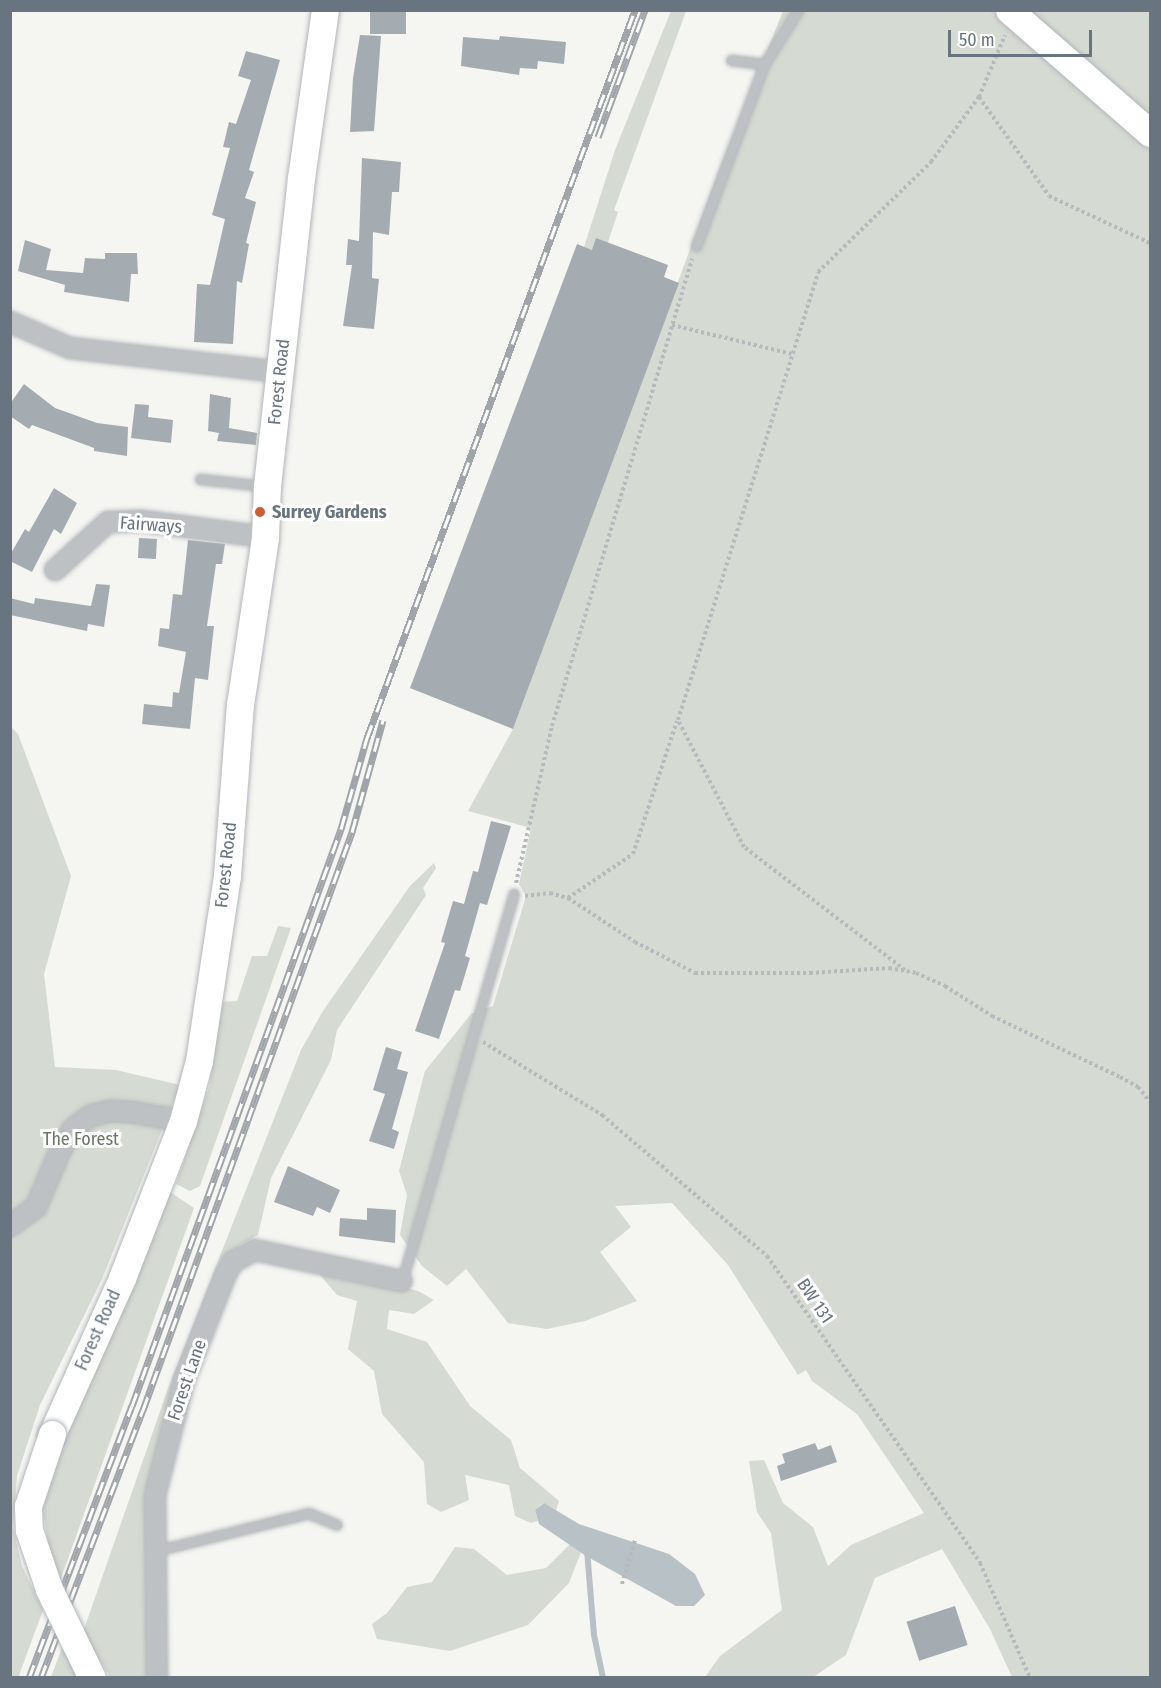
<!DOCTYPE html>
<html>
<head>
<meta charset="utf-8">
<style>
  body { margin:0 }
  #map { position:relative; width:1161px; height:1688px; overflow:hidden; background:#f5f5f2; font-family:"Fira Sans Condensed",sans-serif }
  div>[style] { position:absolute }
  .green>* { inset:0; background:#d5dad2 }
  .water>* { inset:0; background:#b8c1c5 }
  .stream>* { height:6px; margin:-3px; padding:0 3px; transform-origin:3px; border-radius:3px; background:#b8c1c5 }
  .building>* { inset:0; background:#a5acb1; transform-origin:0 0 }
  .path>* { height:4px; margin-top:-2px; transform-origin:0; background:repeating-linear-gradient(90deg,#b7babc 0 3px,transparent 0 6px) }
  .roads { filter:drop-shadow(0 0 2px #b2b6ba) drop-shadow(0 0 2px #b2b6ba) }
  .lane>* { height:9px; margin:-4.5px; padding:0 4.5px; transform-origin:4.5px; border-radius:4.5px; background:#bdc1c4 }
  .street>* { height:20px; margin:-10px; padding:0 10px; transform-origin:10px; border-radius:10px; background:#bdc1c4 }
  .secondary>* { height:27px; margin:-13.5px; padding:0 13.5px; transform-origin:13.5px; border-radius:13.5px; background:#fff }
  .rail>* { height:7px; margin-top:-3.5px; transform-origin:0; background:repeating-linear-gradient(90deg,#fff 0 14px,#9fa5a9 0 28px); box-sizing:border-box; border-block:2px solid #9fa5a9 }
  .bridges { filter:drop-shadow(0 0 2px #b2b6ba) drop-shadow(0 0 2px #b2b6ba) }
  .secondary-bridge>* { height:27px; margin:-13.5px; padding:0 13.5px; transform-origin:13.5px; border-radius:13.5px; background:#fff }
  .dots>* { width:16px; height:16px; translate:-50% -50%; box-sizing:border-box; border:3px solid #fff; border-radius:50% }
  span { translate:-50% -50%; white-space:nowrap; text-align:center; line-height:1.15; -webkit-text-stroke:6px #fff; paint-order:stroke }
  .street-label { font-size:18px; color:#687580 }
  .poi-label { font-size:18px; color:#687580; font-weight:700 }
  .left { translate:0 -50%; text-align:left }
  .park-label { font-size:18px; color:#697866 }
  .frame { position:absolute; inset:0; border:12px solid #687580; pointer-events:none }
  .scale { position:absolute; left:948px; top:30px; width:144px; height:27px; box-sizing:border-box; border:3px solid #687580; border-top:0; padding-left:8px; font-size:18px; line-height:21px; white-space:nowrap; color:#687580; -webkit-text-stroke:4px #fff; paint-order:stroke }
</style>
</head>
<body>
<div id="map">
  <div class="green">
    <i style="clip-path:polygon(671px 11px,686px 11px,614px 210px,618px 212px,608px 242px,592px 250px,584px 247px,615px 150px)"></i>
    <i style="clip-path:polygon(783px 11px,1150px 11px,1150px 1677px,1012px 1677px,990px 1629px,942px 1549px,875px 1578px,846px 1655px,813px 1677px,705px 1677px,720px 1656px,782px 1610px,771px 1533px,757px 1512px,749px 1461px,764px 1460px,783px 1503px,813px 1527px,828px 1566px,851px 1545px,924px 1513px,857px 1414px,812px 1381px,806px 1370px,798px 1375px,728px 1265px,672px 1203px,615px 1206px,631px 1227px,600px 1252px,637px 1301px,585px 1321px,547px 1329px,508px 1323px,466px 1269px,447px 1286px,422px 1266px,400px 1235px,407px 1195px,399px 1171px,425px 1071px,471px 1014px,493px 1006px,526px 896px,519px 884px,531px 828px,468px 811px,513px 729px,720px 168px)"></i>
    <i style="clip-path:polygon(10px 726px,18px 734px,71px 876px,44px 974px,55px 1067px,116px 1070px,180px 1085px,102px 1279px,40px 1405px,17px 1476px,13px 1527px,22px 1566px,43px 1610px,18px 1678px,10px 1677px)"></i>
    <i style="clip-path:polygon(434px 863px,436px 868px,423px 888px,426px 895px,337px 1030px,331px 1060px,271px 1178px,258px 1235px,238px 1246px,216px 1281px,152px 1478px,150px 1677px,110px 1677px,83px 1632px,170px 1383px,301px 1050px,323px 1011px,410px 886px)"></i>
    <i style="clip-path:polygon(278px 926px,291px 928px,200px 1186px,190px 1191px,176px 1184px,210px 1085px,218px 1002px,237px 1001px,252px 956px,267px 956px)"></i>
    <i style="clip-path:polygon(170px 1192px,194px 1208px,60px 1581px,50px 1556px,42px 1504px,44px 1479px)"></i>
    <i style="clip-path:polygon(320px 1267px,418px 1291px,434px 1300px,414px 1314px,389px 1310px,387px 1329px,427px 1342px,470px 1406px,511px 1440px,520px 1468px,559px 1501px,556px 1510px,543px 1503px,535px 1510px,538px 1521px,531px 1523px,515px 1516px,509px 1485px,465px 1475px,469px 1500px,441px 1512px,427px 1504px,424px 1462px,382px 1414px,374px 1371px,348px 1349px,357px 1301px,337px 1295px,320px 1275px)"></i>
    <i style="clip-path:polygon(570px 1544px,581px 1552px,569px 1583px,528px 1625px,450px 1651px,377px 1639px,372px 1624px,387px 1613px,407px 1587px,432px 1582px,455px 1547px,474px 1549px,507px 1575px,546px 1568px)"></i>
    <i style="clip-path:polygon(62px 1648px,79px 1677px,51px 1677px)"></i>
  </div>
  <div class="water">
    <i style="clip-path:polygon(544px 1503px,579px 1524px,669px 1554px,695px 1574px,705px 1595px,694px 1606px,676px 1606px,586px 1556px,539px 1524px,535px 1510px)"></i>
  </div>
  <div class="stream">
    <i style="left:587px;top:1550px;width:85px;rotate:85.3deg"></i>
    <i style="left:594px;top:1635px;width:44px;rotate:78.2deg"></i>
  </div>
  <div class="building">
    <i style="left:370px;top:10px;width:36px;height:24px"></i>
    <i style="clip-path:polygon(360px 35px,381px 36px,374px 131px,350px 132px,353px 78px)"></i>
    <i style="clip-path:polygon(500px 36px,566px 42px,564px 64px,538px 61px,537px 69px,520px 68px,519px 75px,461px 66px,463px 37px,499px 40px)"></i>
    <i style="clip-path:polygon(246px 51px,280px 60px,249px 170px,254px 172px,245px 198px,256px 202px,246px 243px,249px 244px,242px 283px,237px 281px,233px 344px,194px 342px,197px 284px,210px 285px,225px 219px,212px 215px,230px 148px,223px 147px,229px 122px,236px 124px,251px 80px,238px 76px)"></i>
    <i style="clip-path:polygon(362px 158px,401px 162px,399px 192px,392px 192px,389px 235px,373px 232px,372px 278px,379px 279px,374px 329px,343px 326px,352px 265px,346px 265px,348px 239px,359px 241px)"></i>
    <i style="clip-path:polygon(596px 238px,668px 265px,664px 277px,679px 283px,513px 729px,410px 688px,577px 244px,592px 250px)"></i>
    <i style="clip-path:polygon(25px 240px,51px 249px,46px 270px,83px 273px,85px 258px,105px 259px,105px 253px,137px 253px,138px 274px,131px 274px,129px 302px,64px 292px,65px 285px,18px 271px)"></i>
    <i style="clip-path:polygon(24px 384px,55px 408px,97px 423px,128px 427px,127px 456px,94px 451px,94px 448px,32px 425px,29px 429px,10px 416px,10px 404px)"></i>
    <i style="clip-path:polygon(210px 394px,231px 398px,229px 428px,257px 433px,256px 445px,217px 441px,219px 433px,208px 431px)"></i>
    <i style="clip-path:polygon(135px 404px,149px 405px,148px 417px,173px 420px,171px 443px,131px 438px)"></i>
    <i style="clip-path:polygon(54px 488px,77px 503px,61px 534px,54px 529px,32px 572px,10px 561px,10px 555px,25px 529px,29px 532px)"></i>
    <i style="left:139px;top:538px;width:18px;height:20px;rotate:3deg"></i>
    <i style="clip-path:polygon(188px 540px,225px 544px,222px 564px,216px 564px,207px 626px,214px 626px,208px 680px,195px 678px,190px 729px,142px 724px,144px 704px,172px 707px,173px 692px,179px 693px,186px 652px,158px 646px,160px 628px,169px 629px,173px 594px,182px 595px)"></i>
    <i style="clip-path:polygon(96px 584px,110px 585px,104px 627px,88px 624px,87px 631px,10px 615px,10px 598px,34px 604px,35px 598px,91px 606px)"></i>
    <i style="clip-path:polygon(491px 821px,511px 826px,487px 905px,480px 903px,465px 956px,470px 958px,460px 991px,455px 990px,439px 1039px,415px 1031px,445px 943px,441px 942px,453px 901px,464px 904px,473px 871px,478px 872px)"></i>
    <i style="clip-path:polygon(386px 1047px,402px 1052px,397px 1069px,408px 1072px,392px 1129px,399px 1132px,394px 1149px,369px 1141px,385px 1094px,373px 1090px)"></i>
    <i style="clip-path:polygon(288px 1166px,340px 1190px,330px 1213px,317px 1207px,313px 1216px,274px 1202px)"></i>
    <i style="clip-path:polygon(367px 1208px,396px 1210px,395px 1243px,339px 1236px,340px 1218px,367px 1220px)"></i>
    <i style="clip-path:polygon(815px 1443px,818px 1450px,831px 1445px,837px 1462px,781px 1481px,777px 1466px,785px 1463px,782px 1454px)"></i>
    <i style="left:955px;top:1606px;width:41px;height:51px;rotate:72deg"></i>
  </div>
  <div class="path">
    <i style="left:979px;top:97px;width:121px;rotate:54.7deg"></i>
    <i style="left:1049px;top:196px;width:111px;rotate:25deg"></i>
    <i style="left:672px;top:325px;width:123px;rotate:13.6deg"></i>
    <i style="left:516px;top:883px;width:161px;rotate:-77.1deg"></i>
    <i style="left:552px;top:726px;width:488px;rotate:-73.3deg"></i>
    <i style="left:525px;top:896px;width:25px;rotate:-7deg"></i>
    <i style="left:550px;top:893px;width:19px;rotate:16deg"></i>
    <i style="left:568px;top:898px;width:80px;rotate:33.3deg"></i>
    <i style="left:635px;top:942px;width:68px;rotate:27.3deg"></i>
    <i style="left:695px;top:973px;width:115px"></i>
    <i style="left:810px;top:973px;width:79px;rotate:-3.6deg"></i>
    <i style="left:889px;top:968px;width:27px;rotate:10deg"></i>
    <i style="left:916px;top:973px;width:32px;rotate:24deg"></i>
    <i style="left:945px;top:986px;width:56px;rotate:32.6deg"></i>
    <i style="left:992px;top:1016px;width:142px;rotate:25.5deg"></i>
    <i style="left:1120px;top:1077px;width:21px;rotate:29deg"></i>
    <i style="left:1138px;top:1087px;width:19px;rotate:51deg"></i>
    <i style="left:568px;top:898px;width:78px;rotate:-34.1deg"></i>
    <i style="left:633px;top:854px;width:140px;rotate:-71.7deg"></i>
    <i style="left:905px;top:970px;width:203px;rotate:-142.6deg"></i>
    <i style="left:744px;top:847px;width:143px;rotate:-117.5deg"></i>
    <i style="left:678px;top:720px;width:469px;rotate:-72.6deg"></i>
    <i style="left:818px;top:272px;width:158px;rotate:-44.2deg"></i>
    <i style="left:931px;top:162px;width:81px;rotate:-53.6deg"></i>
    <i style="left:979px;top:97px;width:67px;rotate:-67.2deg"></i>
    <i style="left:483px;top:1042px;width:140px;rotate:31.5deg"></i>
    <i style="left:602px;top:1115px;width:217px;rotate:40.5deg"></i>
    <i style="left:767px;top:1256px;width:374px;rotate:55.2deg"></i>
    <i style="left:980px;top:1563px;width:125px;rotate:66.5deg"></i>
    <i style="left:622px;top:1584px;width:46px;rotate:-73.5deg"></i>
  </div>
  <div class="roads">
    <div class="lane">
      <i style="left:731px;top:60px;width:33px;rotate:7deg"></i>
      <i style="left:696px;top:246px;width:194px;rotate:-69.5deg"></i>
      <i style="left:764px;top:64px;width:64px;rotate:-57.8deg"></i>
      <i style="left:200px;top:479px;width:64px;rotate:6.2deg"></i>
      <i style="left:402px;top:1281px;width:403px;rotate:-73.9deg"></i>
      <i style="left:155px;top:1551px;width:158px;rotate:-13.9deg"></i>
      <i style="left:308px;top:1513px;width:31px;rotate:22deg"></i>
    </div>
    <div class="street">
      <i style="left:10px;top:322px;width:65px;rotate:23.4deg"></i>
      <i style="left:70px;top:348px;width:212px;rotate:6.5deg"></i>
      <i style="left:55px;top:570px;width:72px;rotate:-42.2deg"></i>
      <i style="left:108px;top:522px;width:34px;rotate:-2deg"></i>
      <i style="left:142px;top:521px;width:124px;rotate:7.4deg"></i>
      <i style="left:10px;top:1226px;width:32px;rotate:-36deg"></i>
      <i style="left:36px;top:1207px;width:63px;rotate:-66.7deg"></i>
      <i style="left:61px;top:1149px;width:23px;rotate:-59deg"></i>
      <i style="left:73px;top:1129px;width:21px;rotate:-37deg"></i>
      <i style="left:90px;top:1116px;width:21px;rotate:-14deg"></i>
      <i style="left:110px;top:1111px;width:21px;rotate:3deg"></i>
      <i style="left:131px;top:1112px;width:53px;rotate:9.8deg"></i>
      <i style="left:157px;top:1678px;width:182px;rotate:-90.6deg"></i>
      <i style="left:155px;top:1496px;width:119px;rotate:-75.8deg"></i>
      <i style="left:184px;top:1381px;width:115px;rotate:-68.6deg"></i>
      <i style="left:226px;top:1274px;width:14px;rotate:-60deg"></i>
      <i style="left:233px;top:1262px;width:25px;rotate:-29deg"></i>
      <i style="left:255px;top:1250px;width:150px;rotate:11.9deg"></i>
    </div>
    <div class="secondary">
      <i style="left:1009px;top:10px;width:187px;rotate:41.1deg"></i>
      <i style="left:52px;top:1434px;width:171px;rotate:-65.8deg"></i>
      <i style="left:122px;top:1278px;width:168px;rotate:-68.8deg"></i>
      <i style="left:183px;top:1121px;width:62px;rotate:-75.1deg"></i>
      <i style="left:199px;top:1061px;width:187px;rotate:-81.4deg"></i>
      <i style="left:227px;top:876px;width:171px;rotate:-85.7deg"></i>
      <i style="left:240px;top:705px;width:170px;rotate:-81.5deg"></i>
      <i style="left:265px;top:537px;width:51px;rotate:-87.8deg"></i>
      <i style="left:267px;top:486px;width:310px;rotate:-83.7deg"></i>
      <i style="left:301px;top:178px;width:170px;rotate:-81.9deg"></i>
    </div>
  </div>
  <div class="rail">
    <i style="left:598px;top:137px;width:135px;rotate:-69.7deg"></i>
    <i style="left:29px;top:1678px;width:291px;rotate:-69.3deg"></i>
    <i style="left:132px;top:1406px;width:614px;rotate:-70.09deg"></i>
    <i style="left:341px;top:829px;width:95px;rotate:-74.1deg"></i>
    <i style="left:367px;top:738px;width:776px;rotate:-69.79deg"></i>
    <i style="left:41px;top:1678px;width:287px;rotate:-69.2deg"></i>
    <i style="left:143px;top:1410px;width:615px;rotate:-70.12deg"></i>
    <i style="left:352px;top:832px;width:116px;rotate:-74.5deg"></i>
  </div>
  <div class="bridges">
    <div class="secondary-bridge">
      <i style="left:52px;top:1434px;width:76px;rotate:108.4deg"></i>
      <i style="left:28px;top:1506px;width:24px;rotate:88deg"></i>
      <i style="left:29px;top:1530px;width:62px;rotate:71.3deg"></i>
      <i style="left:49px;top:1589px;width:99px;rotate:64.2deg"></i>
    </div>
  </div>
  <div class="dots">
    <i style="left:260px;top:512px;background:#ce5d39"></i>
  </div>
  <div class="street-label">
    <span style="left:279px;top:382px;rotate:-84deg">Forest Road</span>
    <span style="left:151px;top:525px;rotate:4deg">Fairways</span>
    <span style="left:226px;top:865px;rotate:-84deg">Forest Road</span>
    <span style="left:815px;top:1301px;rotate:56deg">BW 131</span>
    <span style="left:98px;top:1330px;rotate:-66deg">Forest Road</span>
    <span style="left:187px;top:1380px;rotate:-71deg">Forest Lane</span>
  </div>
  <div class="poi-label">
    <span class="left" style="left:272px;top:512px">Surrey Gardens</span>
  </div>
  <div class="park-label">
    <span style="left:81px;top:1139px">The Forest</span>
  </div>
  <div class="frame"></div>
  <div class="scale">50 m</div>
</div>
</body>
</html>
